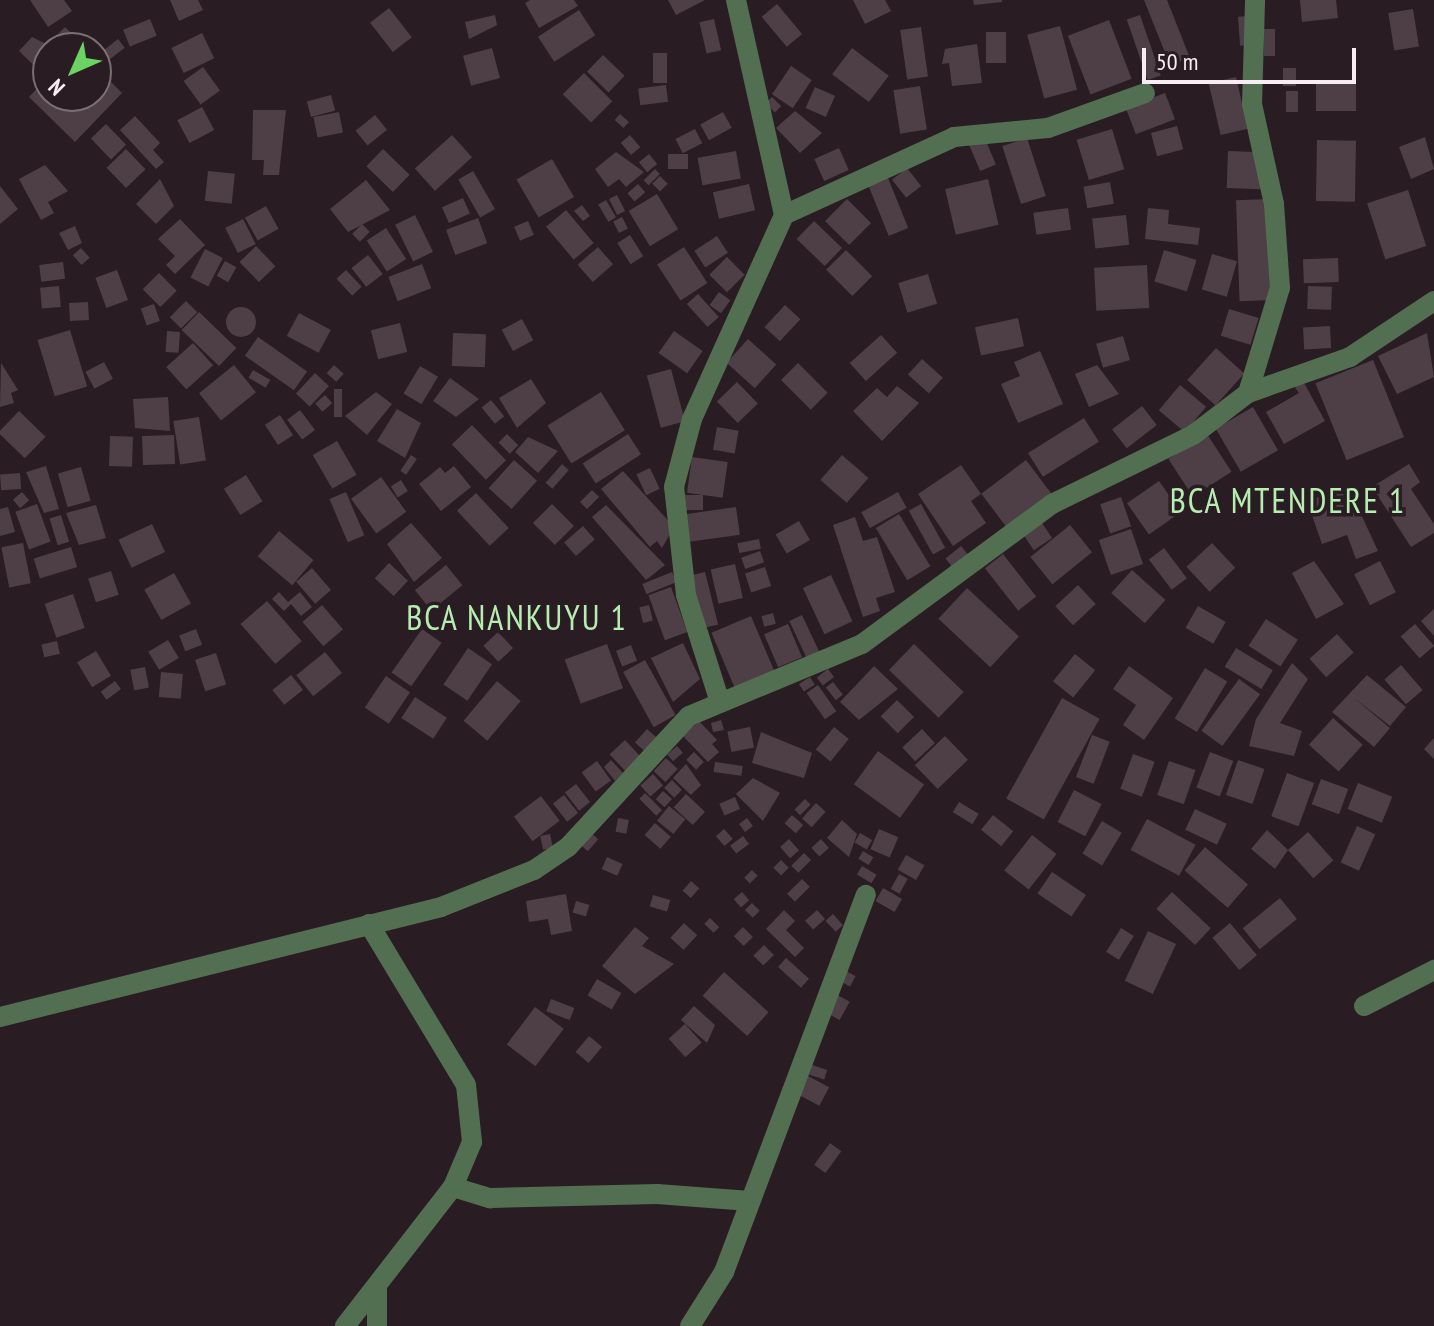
<!DOCTYPE html>
<html>
<head>
<meta charset="utf-8">
<style>
  body { margin:0 }
  #map { position:relative; width:1434px; height:1326px; overflow:hidden; background:#2a1c23; font-family:"PT Sans Narrow",sans-serif }
  div>[style] { position:absolute }
  .building>* { inset:0; background:#4e3f46; transform-origin:0 0 }
  .round { border-radius:50% }
  .minor>* { height:20px; margin:-10px; padding:0 10px; transform-origin:10px; border-radius:10px; background:#536f51 }
  span { translate:-50% -50%; white-space:nowrap; text-align:center; line-height:1.15; -webkit-text-stroke:7px #2a1c23; paint-order:stroke }
  .quarter-label { font-size:34px; color:#b6eeb1; letter-spacing:2px }
  .north { position:absolute; left:32px; top:32px; width:80px; height:80px; box-sizing:border-box; background:#2a1c23; border:2px solid #7c7076; border-radius:50%; rotate:225deg; font-size:22px; font-weight:700; line-height:32px; text-align:center; color:#f7edf2 }
  .north::after { content:''; display:block; margin:auto; width:28px; height:36px; background:#6ad363; clip-path:polygon(50% 0,100% 100%,50% 72%,0 100%) }
  .scale { position:absolute; left:1142px; top:48px; width:214px; height:36px; box-sizing:border-box; border:4px solid #f7edf2; border-top:0; padding-left:10px; font-size:24px; line-height:28px; white-space:nowrap; color:#f7edf2; -webkit-text-stroke:6px #2a1c23; paint-order:stroke }
</style>
</head>
<body>
<div id="map">
  <div class="building">
    <i style="clip-path:polygon(30px 0,64px 0,72px 11px,48px 27px)"></i>
    <i style="clip-path:polygon(170px 0,198px 0,203px 10px,179px 21px)"></i>
    <i style="clip-path:polygon(530px 0,574px 0,578px 6px,539px 28px,525px 3px)"></i>
    <i style="clip-path:polygon(668px 0,705px 0,676px 15px)"></i>
    <i style="clip-path:polygon(853px 0,885px 0,891px 11px,865px 24px)"></i>
    <i style="clip-path:polygon(973px 0,1002px 0,1002px 2px,974px 5px)"></i>
    <i style="clip-path:polygon(1144px 0,1167px 0,1190px 58px,1170px 65px)"></i>
    <i style="clip-path:polygon(1300px 0,1336px 0,1338px 18px,1302px 22px)"></i>
    <i style="left:777px;top:4px;width:39px;height:20px;rotate:50deg"></i>
    <i style="left:389px;top:8px;width:37px;height:24px;rotate:52deg"></i>
    <i style="left:1413px;top:9px;width:38px;height:25px;rotate:81deg"></i>
    <i style="left:579px;top:10px;width:30px;height:49px;rotate:57deg"></i>
    <i style="clip-path:polygon(495px 15px,497px 25px,469px 39px,465px 22px)"></i>
    <i style="left:1140px;top:15px;width:64px;height:14px;rotate:71deg"></i>
    <i style="left:1248px;top:16px;width:29px;height:10px;rotate:86deg"></i>
    <i style="left:150px;top:19px;width:18px;height:29px;rotate:68deg"></i>
    <i style="left:714px;top:19px;width:32px;height:15px;rotate:77deg"></i>
    <i style="left:1109px;top:20px;width:63px;height:44px;rotate:69deg"></i>
    <i style="left:1060px;top:26px;width:66px;height:34px;rotate:75deg"></i>
    <i style="left:65px;top:27px;width:18px;height:11px;rotate:45deg"></i>
    <i style="left:921px;top:27px;width:50px;height:21px;rotate:82deg"></i>
    <i style="left:1264px;top:29px;width:11px;height:27px"></i>
    <i style="left:986px;top:32px;width:20px;height:31px"></i>
    <i style="left:202px;top:33px;width:28px;height:34px;rotate:64deg"></i>
    <i style="clip-path:polygon(32px 37px,54px 48px,48px 48px,48px 79px,19px 51px)"></i>
    <i style="left:118px;top:39px;width:11px;height:23px;rotate:52deg"></i>
    <i style="clip-path:polygon(977px 44px,982px 83px,952px 86px,949px 63px,942px 64px,945px 49px)"></i>
    <i style="left:492px;top:48px;width:31px;height:30px;rotate:75deg"></i>
    <i style="left:852px;top:48px;width:46px;height:33px;rotate:37deg"></i>
    <i style="left:653px;top:53px;width:14px;height:30px"></i>
    <i style="left:603px;top:55px;width:30px;height:23px;rotate:44deg"></i>
    <i style="left:791px;top:66px;width:25px;height:34px;rotate:34deg"></i>
    <i style="left:203px;top:67px;width:29px;height:24px;rotate:54deg"></i>
    <i style="left:1283px;top:68px;width:13px;height:18px"></i>
    <i style="left:584px;top:73px;width:40px;height:30px;rotate:45deg"></i>
    <i style="clip-path:polygon(105px 76px,122px 93px,75px 142px,29px 97px,45px 80px,48px 96px,61px 96px,73px 108px,96px 96px)"></i>
    <i style="left:1236px;top:77px;width:53px;height:28px;rotate:77deg"></i>
    <i style="left:1316px;top:81px;width:40px;height:30px"></i>
    <i style="left:666px;top:85px;width:17px;height:28px;rotate:83deg"></i>
    <i style="left:920px;top:86px;width:44px;height:27px;rotate:81deg"></i>
    <i style="left:815px;top:87px;width:22px;height:23px;rotate:24deg"></i>
    <i style="left:1286px;top:91px;width:12px;height:21px"></i>
    <i style="left:1165px;top:93px;width:28px;height:42px;rotate:69deg"></i>
    <i style="left:331px;top:95px;width:16px;height:25px;rotate:75deg"></i>
    <i style="left:772px;top:97px;width:13px;height:9px;rotate:45deg"></i>
    <i style="left:202px;top:107px;width:26px;height:28px;rotate:62deg"></i>
    <i style="clip-path:polygon(253px 110px,286px 110px,279px 175px,263px 175px,264px 160px,252px 160px)"></i>
    <i style="clip-path:polygon(795px 111px,822px 133px,800px 153px,776px 128px)"></i>
    <i style="left:339px;top:112px;width:21px;height:26px;rotate:79deg"></i>
    <i style="left:723px;top:112px;width:18px;height:26px;rotate:61deg"></i>
    <i style="left:620px;top:114px;width:12px;height:8px;rotate:42deg"></i>
    <i style="left:375px;top:115px;width:19px;height:25px;rotate:51deg"></i>
    <i style="clip-path:polygon(135px 116px,160px 143px,153px 150px,164px 162px,156px 169px,120px 130px)"></i>
    <i style="left:106px;top:124px;width:29px;height:21px;rotate:46deg"></i>
    <i style="left:1177px;top:126px;width:24px;height:27px;rotate:75deg"></i>
    <i style="left:695px;top:129px;width:16px;height:22px;rotate:63deg"></i>
    <i style="left:1112px;top:129px;width:42px;height:37px;rotate:73deg"></i>
    <i style="left:983px;top:134px;width:33px;height:17px;rotate:67deg"></i>
    <i style="left:452px;top:135px;width:30px;height:50px;rotate:48deg"></i>
    <i style="left:630px;top:135px;width:16px;height:12px;rotate:50deg"></i>
    <i style="clip-path:polygon(1425px 137px,1434px 169px,1411px 179px,1399px 147px)"></i>
    <i style="left:1027px;top:138px;width:61px;height:26px;rotate:72deg"></i>
    <i style="left:1317px;top:140px;width:39px;height:61px;rotate:1deg"></i>
    <i style="left:839px;top:148px;width:24px;height:27px;rotate:66deg"></i>
    <i style="left:126px;top:149px;width:28px;height:27px;rotate:46deg"></i>
    <i style="left:383px;top:149px;width:37px;height:24px;rotate:44deg"></i>
    <i style="left:736px;top:151px;width:28px;height:39px;rotate:80deg"></i>
    <i style="left:1228px;top:151px;width:35px;height:37px;rotate:2deg"></i>
    <i style="clip-path:polygon(616px 152px,644px 172px,626px 187px,619px 179px,608px 187px,595px 169px)"></i>
    <i style="left:649px;top:154px;width:13px;height:13px;rotate:51deg"></i>
    <i style="left:668px;top:154px;width:20px;height:15px"></i>
    <i style="left:552px;top:159px;width:44px;height:41px;rotate:60deg"></i>
    <i style="clip-path:polygon(45px 165px,68px 191px,48px 202px,54px 213px,41px 220px,19px 179px)"></i>
    <i style="left:907px;top:168px;width:23px;height:19px;rotate:52deg"></i>
    <i style="left:655px;top:169px;width:7px;height:16px;rotate:45deg"></i>
    <i style="left:208px;top:171px;width:27px;height:30px;rotate:6deg"></i>
    <i style="left:473px;top:171px;width:44px;height:17px;rotate:60deg"></i>
    <i style="left:660px;top:176px;width:11px;height:11px;rotate:45deg"></i>
    <i style="left:888px;top:178px;width:54px;height:21px;rotate:68deg"></i>
    <i style="clip-path:polygon(160px 179px,174px 206px,156px 224px,136px 204px)"></i>
    <i style="left:988px;top:179px;width:47px;height:44px;rotate:77deg"></i>
    <i style="clip-path:polygon(366px 180px,390px 210px,348px 232px,330px 209px)"></i>
    <i style="left:1110px;top:182px;width:22px;height:27px;rotate:80deg"></i>
    <i style="left:638px;top:184px;width:11px;height:14px;rotate:49deg"></i>
    <i style="left:749px;top:184px;width:27px;height:37px;rotate:77deg"></i>
    <i style="clip-path:polygon(0 186px,18px 209px,0 224px)"></i>
    <i style="left:1408px;top:190px;width:59px;height:43px;rotate:72deg"></i>
    <i style="left:657px;top:194px;width:41px;height:33px;rotate:59deg"></i>
    <i style="left:617px;top:195px;width:18px;height:9px;rotate:63deg"></i>
    <i style="left:463px;top:198px;width:17px;height:23px;rotate:66deg"></i>
    <i style="left:847px;top:199px;width:34px;height:31px;rotate:45deg"></i>
    <i style="left:1270px;top:199px;width:101px;height:34px;rotate:88deg"></i>
    <i style="left:606px;top:200px;width:20px;height:9px;rotate:60deg"></i>
    <i style="clip-path:polygon(582px 205px,590px 216px,583px 221px,574px 211px)"></i>
    <i style="left:266px;top:206px;width:26px;height:24px;rotate:61deg"></i>
    <i style="left:1068px;top:208px;width:22px;height:35px;rotate:82deg"></i>
    <i style="clip-path:polygon(1148px 208px,1169px 210px,1168px 224px,1200px 228px,1198px 245px,1145px 239px)"></i>
    <i style="left:566px;top:210px;width:43px;height:26px;rotate:50deg"></i>
    <i style="left:415px;top:215px;width:41px;height:22px;rotate:64deg"></i>
    <i style="left:1126px;top:215px;width:30px;height:34px;rotate:84deg"></i>
    <i style="left:622px;top:217px;width:13px;height:10px;rotate:63deg"></i>
    <i style="left:478px;top:218px;width:27px;height:34px;rotate:70deg"></i>
    <i style="clip-path:polygon(180px 219px,205px 245px,175px 274px,166px 265px,175px 256px,158px 239px)"></i>
    <i style="left:243px;top:219px;width:28px;height:20px;rotate:63deg"></i>
    <i style="left:528px;top:221px;width:15px;height:15px;rotate:67deg"></i>
    <i style="left:814px;top:221px;width:39px;height:25px;rotate:44deg"></i>
    <i style="left:362px;top:224px;width:11px;height:14px;rotate:45deg"></i>
    <i style="clip-path:polygon(75px 226px,82px 243px,68px 250px,59px 233px)"></i>
    <i style="left:386px;top:228px;width:37px;height:23px;rotate:57deg"></i>
    <i style="left:630px;top:235px;width:25px;height:15px;rotate:58deg"></i>
    <i style="left:717px;top:236px;width:20px;height:27px;rotate:57deg"></i>
    <i style="left:256px;top:246px;width:28px;height:23px;rotate:46deg"></i>
    <i style="left:598px;top:247px;width:23px;height:27px;rotate:49deg"></i>
    <i style="left:684px;top:247px;width:43px;height:32px;rotate:57deg"></i>
    <i style="left:81px;top:248px;width:13px;height:11px;rotate:48deg"></i>
    <i style="left:205px;top:249px;width:20px;height:32px;rotate:27deg"></i>
    <i style="left:846px;top:250px;width:37px;height:28px;rotate:45deg"></i>
    <i style="left:1164px;top:250px;width:34px;height:33px;rotate:17deg"></i>
    <i style="left:1212px;top:254px;width:26px;height:37px;rotate:16deg"></i>
    <i style="left:368px;top:255px;width:24px;height:21px;rotate:52deg"></i>
    <i style="left:727px;top:257px;width:25px;height:25px;rotate:45deg"></i>
    <i style="left:1338px;top:258px;width:24px;height:35px;rotate:88deg"></i>
    <i style="left:225px;top:261px;width:13px;height:17px;rotate:29deg"></i>
    <i style="left:63px;top:262px;width:17px;height:24px;rotate:83deg"></i>
    <i style="left:422px;top:264px;width:26px;height:36px;rotate:69deg"></i>
    <i style="left:1147px;top:265px;width:43px;height:53px;rotate:87deg"></i>
    <i style="left:117px;top:270px;width:32px;height:23px;rotate:70deg"></i>
    <i style="left:346px;top:270px;width:23px;height:13px;rotate:47deg"></i>
    <i style="left:159px;top:273px;width:25px;height:23px;rotate:45deg"></i>
    <i style="left:928px;top:274px;width:31px;height:31px;rotate:73deg"></i>
    <i style="left:59px;top:286px;width:21px;height:19px;rotate:85deg"></i>
    <i style="left:1308px;top:286px;width:24px;height:23px;rotate:2deg"></i>
    <i style="left:719px;top:292px;width:14px;height:16px;rotate:36deg"></i>
    <i style="left:698px;top:294px;width:31px;height:15px;rotate:48deg"></i>
    <i style="left:186px;top:301px;width:16px;height:23px;rotate:45deg"></i>
    <i style="left:88px;top:302px;width:18px;height:19px;rotate:87deg"></i>
    <i style="left:154px;top:304px;width:18px;height:14px;rotate:71deg"></i>
    <i style="left:785px;top:305px;width:21px;height:30px;rotate:43deg"></i>
    <i class="round" style="left:226px;top:307px;width:30px;height:30px"></i>
    <i style="left:1229px;top:309px;width:31px;height:28px;rotate:17deg"></i>
    <i style="left:199px;top:312px;width:52px;height:25px;rotate:44deg"></i>
    <i style="left:299px;top:313px;width:36px;height:26px;rotate:28deg"></i>
    <i style="left:1018px;top:318px;width:29px;height:44px;rotate:78deg"></i>
    <i style="left:522px;top:319px;width:24px;height:23px;rotate:62deg"></i>
    <i style="left:400px;top:323px;width:30px;height:30px;rotate:76deg"></i>
    <i style="left:1330px;top:326px;width:22px;height:27px;rotate:87deg"></i>
    <i style="left:70px;top:330px;width:59px;height:34px;rotate:73deg"></i>
    <i style="left:167px;top:331px;width:13px;height:21px;rotate:4deg"></i>
    <i style="left:674px;top:331px;width:35px;height:27px;rotate:35deg"></i>
    <i style="left:453px;top:333px;width:33px;height:33px;rotate:2deg"></i>
    <i style="clip-path:polygon(1427px 333px,1434px 377px,1397px 394px,1378px 356px)"></i>
    <i style="left:881px;top:335px;width:24px;height:42px;rotate:48deg"></i>
    <i style="left:1123px;top:336px;width:25px;height:28px;rotate:74deg"></i>
    <i style="left:258px;top:337px;width:60px;height:23px;rotate:35deg"></i>
    <i style="left:748px;top:339px;width:38px;height:32px;rotate:42deg"></i>
    <i style="left:193px;top:343px;width:30px;height:36px;rotate:48deg"></i>
    <i style="left:1216px;top:348px;width:38px;height:43px;rotate:42deg"></i>
    <i style="clip-path:polygon(1040px 351px,1063px 404px,1018px 423px,1001px 384px,1020px 376px,1014px 362px)"></i>
    <i style="left:922px;top:359px;width:28px;height:21px;rotate:42deg"></i>
    <i style="left:1373px;top:360px;width:83px;height:62px;rotate:68deg"></i>
    <i style="left:104px;top:362px;width:19px;height:21px;rotate:62deg"></i>
    <i style="clip-path:polygon(1px 363px,18px 390px,11px 393px,14px 403px,0 407px)"></i>
    <i style="left:798px;top:363px;width:42px;height:24px;rotate:45deg"></i>
    <i style="left:234px;top:365px;width:35px;height:45px;rotate:51deg"></i>
    <i style="left:334px;top:365px;width:13px;height:11px;rotate:42deg"></i>
    <i style="clip-path:polygon(1097px 365px,1119px 394px,1089px 407px,1075px 374px)"></i>
    <i style="left:420px;top:366px;width:21px;height:32px;rotate:31deg"></i>
    <i style="left:671px;top:369px;width:54px;height:25px;rotate:75deg"></i>
    <i style="left:253px;top:370px;width:20px;height:9px;rotate:30deg"></i>
    <i style="left:315px;top:373px;width:19px;height:28px;rotate:43deg"></i>
    <i style="clip-path:polygon(450px 378px,479px 399px,456px 417px,433px 401px)"></i>
    <i style="clip-path:polygon(531px 379px,546px 403px,517px 428px,499px 398px)"></i>
    <i style="clip-path:polygon(1303px 381px,1325px 421px,1284px 444px,1266px 412px,1299px 393px,1294px 386px)"></i>
    <i style="left:737px;top:382px;width:30px;height:28px;rotate:46deg"></i>
    <i style="left:1180px;top:385px;width:34px;height:33px;rotate:40deg"></i>
    <i style="clip-path:polygon(897px 386px,919px 403px,882px 441px,853px 411px,877px 388px,887px 397px)"></i>
    <i style="left:334px;top:389px;width:8px;height:28px"></i>
    <i style="clip-path:polygon(376px 392px,392px 404px,367px 435px,345px 416px)"></i>
    <i style="left:601px;top:392px;width:45px;height:63px;rotate:58deg"></i>
    <i style="left:325px;top:395px;width:11px;height:13px;rotate:49deg"></i>
    <i style="clip-path:polygon(168px 397px,170px 431px,135px 428px,133px 399px)"></i>
    <i style="left:491px;top:400px;width:21px;height:12px;rotate:51deg"></i>
    <i style="left:1142px;top:406px;width:24px;height:38px;rotate:52deg"></i>
    <i style="left:1253px;top:407px;width:50px;height:43px;rotate:60deg"></i>
    <i style="clip-path:polygon(397px 409px,421px 423px,405px 458px,377px 441px)"></i>
    <i style="left:300px;top:410px;width:25px;height:16px;rotate:53deg"></i>
    <i style="left:19px;top:411px;width:37px;height:30px;rotate:44deg"></i>
    <i style="left:280px;top:415px;width:24px;height:18px;rotate:57deg"></i>
    <i style="left:199px;top:417px;width:44px;height:26px;rotate:81deg"></i>
    <i style="left:1084px;top:418px;width:28px;height:66px;rotate:58deg"></i>
    <i style="left:472px;top:425px;width:49px;height:28px;rotate:46deg"></i>
    <i style="left:717px;top:427px;width:22px;height:23px;rotate:10deg"></i>
    <i style="left:507px;top:434px;width:16px;height:12px;rotate:45deg"></i>
    <i style="left:628px;top:434px;width:24px;height:54px;rotate:57deg"></i>
    <i style="left:1207px;top:434px;width:45px;height:46px;rotate:57deg"></i>
    <i style="left:174px;top:435px;width:29px;height:32px;rotate:88deg"></i>
    <i style="left:110px;top:436px;width:23px;height:30px;rotate:2deg"></i>
    <i style="clip-path:polygon(528px 437px,558px 451px,538px 473px,515px 452px)"></i>
    <i style="left:337px;top:441px;width:39px;height:28px;rotate:60deg"></i>
    <i style="left:411px;top:455px;width:7px;height:19px;rotate:34deg"></i>
    <i style="left:842px;top:455px;width:35px;height:33px;rotate:41deg"></i>
    <i style="left:692px;top:457px;width:36px;height:36px;rotate:8deg"></i>
    <i style="left:514px;top:460px;width:31px;height:38px;rotate:42deg"></i>
    <i style="left:1026px;top:460px;width:43px;height:56px;rotate:53deg"></i>
    <i style="left:562px;top:464px;width:9px;height:25px;rotate:41deg"></i>
    <i style="clip-path:polygon(1409px 464px,1420px 482px,1411px 489px,1434px 524px,1434px 533px,1411px 547px,1372px 487px)"></i>
    <i style="clip-path:polygon(961px 465px,981px 494px,971px 501px,986px 523px,953px 546px,918px 494px)"></i>
    <i style="clip-path:polygon(46px 466px,59px 509px,44px 513px,26px 472px)"></i>
    <i style="clip-path:polygon(454px 466px,471px 487px,441px 511px,419px 484px,440px 467px,445px 473px)"></i>
    <i style="left:81px;top:467px;width:35px;height:24px;rotate:74deg"></i>
    <i style="left:650px;top:468px;width:23px;height:15px;rotate:65deg"></i>
    <i style="clip-path:polygon(623px 471px,674px 527px,662px 548px,657px 541px,650px 547px,601px 489px)"></i>
    <i style="left:20px;top:473px;width:16px;height:20px;rotate:86deg"></i>
    <i style="left:246px;top:475px;width:31px;height:26px;rotate:58deg"></i>
    <i style="left:381px;top:477px;width:43px;height:37px;rotate:54deg"></i>
    <i style="left:401px;top:480px;width:13px;height:12px;rotate:58deg"></i>
    <i style="left:1159px;top:481px;width:38px;height:39px;rotate:55deg"></i>
    <i style="clip-path:polygon(1348px 486px,1378px 551px,1356px 559px,1347px 535px,1322px 544px,1307px 501px)"></i>
    <i style="left:592px;top:490px;width:10px;height:17px;rotate:45deg"></i>
    <i style="left:22px;top:492px;width:11px;height:12px;rotate:49deg"></i>
    <i style="left:346px;top:492px;width:47px;height:18px;rotate:67deg"></i>
    <i style="left:898px;top:492px;width:18px;height:42px;rotate:61deg"></i>
    <i style="left:476px;top:493px;width:48px;height:26px;rotate:47deg"></i>
    <i style="left:684px;top:495px;width:19px;height:15px"></i>
    <i style="left:1121px;top:497px;width:31px;height:22px;rotate:71deg"></i>
    <i style="left:37px;top:504px;width:40px;height:23px;rotate:70deg"></i>
    <i style="left:552px;top:504px;width:31px;height:27px;rotate:45deg"></i>
    <i style="left:921px;top:504px;width:50px;height:14px;rotate:61deg"></i>
    <i style="clip-path:polygon(96px 505px,106px 538px,79px 545px,66px 513px)"></i>
    <i style="clip-path:polygon(606px 505px,665px 565px,646px 580px,592px 517px)"></i>
    <i style="clip-path:polygon(8px 507px,15px 532px,0 536px,0 509px)"></i>
    <i style="left:736px;top:507px;width:28px;height:53px;rotate:82deg"></i>
    <i style="left:899px;top:514px;width:61px;height:27px;rotate:59deg"></i>
    <i style="left:61px;top:515px;width:28px;height:12px;rotate:73deg"></i>
    <i style="clip-path:polygon(855px 517px,863px 541px,877px 537px,895px 592px,876px 598px,880px 611px,863px 617px,833px 525px)"></i>
    <i style="left:799px;top:521px;width:22px;height:27px;rotate:60deg"></i>
    <i style="clip-path:polygon(411px 523px,442px 558px,414px 582px,387px 544px)"></i>
    <i style="left:1042px;top:523px;width:18px;height:22px;rotate:56deg"></i>
    <i style="left:152px;top:524px;width:31px;height:37px;rotate:65deg"></i>
    <i style="left:1070px;top:525px;width:35px;height:51px;rotate:51deg"></i>
    <i style="left:583px;top:526px;width:18px;height:25px;rotate:49deg"></i>
    <i style="left:1131px;top:529px;width:37px;height:34px;rotate:71deg"></i>
    <i style="left:279px;top:531px;width:45px;height:33px;rotate:40deg"></i>
    <i style="left:759px;top:539px;width:10px;height:22px;rotate:79deg"></i>
    <i style="left:23px;top:543px;width:41px;height:22px;rotate:79deg"></i>
    <i style="left:1212px;top:543px;width:34px;height:35px;rotate:47deg"></i>
    <i style="left:961px;top:546px;width:13px;height:20px;rotate:51deg"></i>
    <i style="left:71px;top:547px;width:21px;height:39px;rotate:73deg"></i>
    <i style="left:1164px;top:548px;width:38px;height:19px;rotate:53deg"></i>
    <i style="left:760px;top:551px;width:12px;height:20px;rotate:70deg"></i>
    <i style="left:1003px;top:554px;width:54px;height:23px;rotate:52deg"></i>
    <i style="clip-path:polygon(1314px 561px,1344px 604px,1316px 619px,1292px 573px)"></i>
    <i style="left:1380px;top:561px;width:35px;height:29px;rotate:63deg"></i>
    <i style="left:389px;top:563px;width:26px;height:21px;rotate:43deg"></i>
    <i style="left:735px;top:564px;width:35px;height:25px;rotate:77deg"></i>
    <i style="left:446px;top:565px;width:26px;height:40px;rotate:51deg"></i>
    <i style="left:765px;top:567px;width:20px;height:21px;rotate:72deg"></i>
    <i style="left:312px;top:568px;width:29px;height:21px;rotate:49deg"></i>
    <i style="left:1132px;top:570px;width:45px;height:31px;rotate:42deg"></i>
    <i style="left:111px;top:571px;width:25px;height:24px;rotate:72deg"></i>
    <i style="left:672px;top:572px;width:11px;height:32px;rotate:68deg"></i>
    <i style="left:705px;top:572px;width:54px;height:16px;rotate:76deg"></i>
    <i style="left:174px;top:573px;width:35px;height:34px;rotate:61deg"></i>
    <i style="left:831px;top:575px;width:51px;height:31px;rotate:65deg"></i>
    <i style="left:1078px;top:585px;width:26px;height:31px;rotate:47deg"></i>
    <i style="left:671px;top:587px;width:48px;height:24px;rotate:70deg"></i>
    <i style="left:967px;top:588px;width:71px;height:42px;rotate:43deg"></i>
    <i style="clip-path:polygon(279px 592px,288px 602px,300px 592px,312px 607px,301px 616px,291px 604px,284px 611px,272px 599px)"></i>
    <i style="left:73px;top:594px;width:36px;height:30px;rotate:71deg"></i>
    <i style="left:267px;top:601px;width:53px;height:35px;rotate:49deg"></i>
    <i style="left:322px;top:605px;width:32px;height:26px;rotate:49deg"></i>
    <i style="left:649px;top:605px;width:16px;height:10px;rotate:76deg"></i>
    <i style="left:1198px;top:606px;width:32px;height:25px;rotate:30deg"></i>
    <i style="clip-path:polygon(1434px 609px,1434px 636px,1421px 621px)"></i>
    <i style="left:773px;top:613px;width:11px;height:12px;rotate:75deg"></i>
    <i style="left:802px;top:615px;width:42px;height:14px;rotate:65deg"></i>
    <i style="left:751px;top:616px;width:61px;height:43px;rotate:67deg"></i>
    <i style="left:1266px;top:619px;width:38px;height:32px;rotate:33deg"></i>
    <i style="left:788px;top:624px;width:36px;height:26px;rotate:67deg"></i>
    <i style="left:1415px;top:624px;width:29px;height:19px;rotate:49deg"></i>
    <i style="left:196px;top:629px;width:17px;height:18px;rotate:69deg"></i>
    <i style="left:422px;top:629px;width:24px;height:53px;rotate:35deg"></i>
    <i style="left:498px;top:632px;width:22px;height:20px;rotate:47deg"></i>
    <i style="left:1337px;top:634px;width:25px;height:37px;rotate:48deg"></i>
    <i style="left:168px;top:640px;width:21px;height:23px;rotate:59deg"></i>
    <i style="left:57px;top:641px;width:13px;height:16px;rotate:77deg"></i>
    <i style="clip-path:polygon(683px 643px,700px 679px,673px 702px,651px 658px)"></i>
    <i style="left:607px;top:644px;width:47px;height:45px;rotate:70deg"></i>
    <i style="left:914px;top:644px;width:69px;height:36px;rotate:44deg"></i>
    <i style="left:631px;top:645px;width:17px;height:16px;rotate:69deg"></i>
    <i style="left:468px;top:648px;width:29px;height:44px;rotate:34deg"></i>
    <i style="left:1236px;top:648px;width:43px;height:22px;rotate:31deg"></i>
    <i style="left:96px;top:651px;width:29px;height:22px;rotate:59deg"></i>
    <i style="left:325px;top:652px;width:27px;height:37px;rotate:51deg"></i>
    <i style="left:216px;top:653px;width:33px;height:22px;rotate:72deg"></i>
    <i style="left:1075px;top:654px;width:26px;height:35px;rotate:39deg"></i>
    <i style="left:645px;top:660px;width:63px;height:25px;rotate:61deg"></i>
    <i style="clip-path:polygon(1292px 663px,1308px 679px,1280px 723px,1302px 731px,1294px 756px,1249px 746px,1256px 719px)"></i>
    <i style="left:1401px;top:665px;width:33px;height:22px;rotate:49deg"></i>
    <i style="clip-path:polygon(874px 666px,898px 689px,859px 720px,840px 702px)"></i>
    <i style="clip-path:polygon(1129px 666px,1173px 698px,1144px 740px,1123px 725px,1136px 705px,1113px 689px)"></i>
    <i style="left:145px;top:667px;width:21px;height:15px;rotate:79deg"></i>
    <i style="left:1205px;top:668px;width:26px;height:59px;rotate:31deg"></i>
    <i style="left:828px;top:669px;width:10px;height:14px;rotate:53deg"></i>
    <i style="left:161px;top:672px;width:22px;height:25px;rotate:5deg"></i>
    <i style="left:291px;top:675px;width:19px;height:24px;rotate:51deg"></i>
    <i style="clip-path:polygon(1367px 675px,1406px 707px,1390px 726px,1353px 697px,1390px 728px,1374px 747px,1332px 712px)"></i>
    <i style="left:386px;top:676px;width:29px;height:38px;rotate:34deg"></i>
    <i style="left:810px;top:677px;width:9px;height:13px;rotate:58deg"></i>
    <i style="left:1239px;top:679px;width:26px;height:64px;rotate:36deg"></i>
    <i style="left:115px;top:681px;width:10px;height:18px;rotate:53deg"></i>
    <i style="left:497px;top:681px;width:31px;height:52px;rotate:40deg"></i>
    <i style="left:833px;top:682px;width:16px;height:9px;rotate:52deg"></i>
    <i style="left:818px;top:685px;width:32px;height:14px;rotate:55deg"></i>
    <i style="left:415px;top:697px;width:38px;height:25px;rotate:33deg"></i>
    <i style="left:1062px;top:698px;width:43px;height:115px;rotate:29deg"></i>
    <i style="left:897px;top:700px;width:24px;height:23px;rotate:45deg"></i>
    <i style="left:1333px;top:718px;width:40px;height:36px;rotate:42deg"></i>
    <i style="clip-path:polygon(721px 720px,724px 730px,713px 732px,711px 723px)"></i>
    <i style="clip-path:polygon(699px 721px,717px 740px,712px 744px,719px 752px,708px 762px,683px 736px)"></i>
    <i style="left:750px;top:727px;width:21px;height:23px;rotate:79deg"></i>
    <i style="left:834px;top:727px;width:19px;height:29px;rotate:39deg"></i>
    <i style="left:647px;top:729px;width:15px;height:18px;rotate:42deg"></i>
    <i style="left:922px;top:729px;width:19px;height:27px;rotate:47deg"></i>
    <i style="clip-path:polygon(761px 732px,812px 753px,804px 778px,752px 763px)"></i>
    <i style="left:1092px;top:735px;width:19px;height:45px;rotate:21deg"></i>
    <i style="left:945px;top:736px;width:33px;height:42px;rotate:46deg"></i>
    <i style="clip-path:polygon(1434px 738px,1434px 759px,1424px 749px)"></i>
    <i style="left:625px;top:740px;width:25px;height:21px;rotate:47deg"></i>
    <i style="left:677px;top:746px;width:9px;height:13px;rotate:49deg"></i>
    <i style="left:878px;top:751px;width:57px;height:41px;rotate:36deg"></i>
    <i style="left:694px;top:752px;width:14px;height:11px;rotate:45deg"></i>
    <i style="left:1210px;top:752px;width:25px;height:38px;rotate:21deg"></i>
    <i style="left:1133px;top:754px;width:23px;height:37px;rotate:20deg"></i>
    <i style="left:666px;top:758px;width:16px;height:18px;rotate:43deg"></i>
    <i style="clip-path:polygon(611px 760px,623px 773px,615px 781px,604px 767px)"></i>
    <i style="left:1238px;top:760px;width:28px;height:37px;rotate:19deg"></i>
    <i style="left:597px;top:761px;width:24px;height:19px;rotate:54deg"></i>
    <i style="left:1169px;top:761px;width:28px;height:36px;rotate:19deg"></i>
    <i style="left:715px;top:762px;width:28px;height:10px;rotate:8deg"></i>
    <i style="clip-path:polygon(686px 764px,701px 785px,691px 795px,673px 778px)"></i>
    <i style="left:1287px;top:773px;width:29px;height:46px;rotate:20deg"></i>
    <i style="left:653px;top:774px;width:15px;height:17px;rotate:48deg"></i>
    <i style="clip-path:polygon(753px 778px,780px 793px,763px 821px,736px 794px)"></i>
    <i style="left:1321px;top:779px;width:29px;height:27px;rotate:20deg"></i>
    <i style="left:672px;top:780px;width:14px;height:11px;rotate:45deg"></i>
    <i style="left:1358px;top:783px;width:37px;height:28px;rotate:22deg"></i>
    <i style="left:576px;top:784px;width:23px;height:14px;rotate:52deg"></i>
    <i style="left:1074px;top:790px;width:31px;height:36px;rotate:27deg"></i>
    <i style="left:663px;top:791px;width:12px;height:11px;rotate:42deg"></i>
    <i style="left:645px;top:793px;width:24px;height:8px;rotate:45deg"></i>
    <i style="left:686px;top:794px;width:26px;height:18px;rotate:43deg"></i>
    <i style="left:564px;top:795px;width:23px;height:14px;rotate:52deg"></i>
    <i style="left:541px;top:796px;width:31px;height:34px;rotate:53deg"></i>
    <i style="left:735px;top:797px;width:13px;height:17px;rotate:67deg"></i>
    <i style="left:805px;top:799px;width:8px;height:15px;rotate:45deg"></i>
    <i style="left:959px;top:802px;width:23px;height:12px;rotate:31deg"></i>
    <i style="left:816px;top:803px;width:13px;height:21px;rotate:42deg"></i>
    <i style="left:669px;top:806px;width:21px;height:19px;rotate:39deg"></i>
    <i style="left:1195px;top:809px;width:35px;height:23px;rotate:25deg"></i>
    <i style="left:792px;top:815px;width:15px;height:11px;rotate:42deg"></i>
    <i style="left:993px;top:815px;width:26px;height:19px;rotate:39deg"></i>
    <i style="left:618px;top:818px;width:11px;height:14px;rotate:10deg"></i>
    <i style="left:747px;top:818px;width:10px;height:10px;rotate:53deg"></i>
    <i style="left:1147px;top:819px;width:55px;height:35px;rotate:28deg"></i>
    <i style="clip-path:polygon(842px 820px,857px 834px,849px 857px,827px 838px)"></i>
    <i style="left:1102px;top:821px;width:23px;height:38px;rotate:31deg"></i>
    <i style="left:655px;top:823px;width:21px;height:16px;rotate:41deg"></i>
    <i style="left:1357px;top:826px;width:20px;height:40px;rotate:24deg"></i>
    <i style="left:724px;top:829px;width:13px;height:11px;rotate:48deg"></i>
    <i style="left:879px;top:829px;width:21px;height:22px;rotate:23deg"></i>
    <i style="clip-path:polygon(1267px 830px,1288px 850px,1275px 869px,1251px 849px)"></i>
    <i style="left:590px;top:832px;width:11px;height:16px;rotate:41deg"></i>
    <i style="left:1308px;top:832px;width:38px;height:27px;rotate:48deg"></i>
    <i style="left:860px;top:833px;width:14px;height:11px;rotate:30deg"></i>
    <i style="left:550px;top:834px;width:14px;height:10px;rotate:78deg"></i>
    <i style="left:1032px;top:835px;width:31px;height:45px;rotate:38deg"></i>
    <i style="left:743px;top:836px;width:10px;height:16px;rotate:53deg"></i>
    <i style="left:789px;top:839px;width:15px;height:12px;rotate:48deg"></i>
    <i style="left:821px;top:839px;width:12px;height:13px;rotate:48deg"></i>
    <i style="left:1205px;top:847px;width:57px;height:31px;rotate:41deg"></i>
    <i style="left:863px;top:851px;width:12px;height:9px;rotate:31deg"></i>
    <i style="left:804px;top:853px;width:10px;height:18px;rotate:45deg"></i>
    <i style="left:906px;top:855px;width:21px;height:17px;rotate:29deg"></i>
    <i style="left:607px;top:857px;width:17px;height:13px;rotate:24deg"></i>
    <i style="left:781px;top:860px;width:11px;height:11px;rotate:45deg"></i>
    <i style="left:862px;top:866px;width:17px;height:10px;rotate:31deg"></i>
    <i style="left:752px;top:870px;width:8px;height:11px;rotate:45deg"></i>
    <i style="left:1052px;top:872px;width:41px;height:26px;rotate:34deg"></i>
    <i style="left:899px;top:874px;width:10px;height:17px;rotate:29deg"></i>
    <i style="left:802px;top:879px;width:11px;height:21px;rotate:45deg"></i>
    <i style="left:691px;top:881px;width:11px;height:13px;rotate:41deg"></i>
    <i style="left:883px;top:888px;width:22px;height:15px;rotate:30deg"></i>
    <i style="left:742px;top:892px;width:11px;height:11px;rotate:49deg"></i>
    <i style="left:1172px;top:892px;width:53px;height:23px;rotate:43deg"></i>
    <i style="clip-path:polygon(566px 894px,572px 931px,551px 935px,548px 919px,529px 922px,526px 901px)"></i>
    <i style="left:653px;top:895px;width:18px;height:12px;rotate:16deg"></i>
    <i style="left:1280px;top:898px;width:27px;height:48px;rotate:51deg"></i>
    <i style="left:576px;top:901px;width:14px;height:12px;rotate:17deg"></i>
    <i style="left:752px;top:903px;width:11px;height:10px;rotate:45deg"></i>
    <i style="clip-path:polygon(784px 910px,795px 921px,786px 930px,804px 948px,795px 957px,766px 929px)"></i>
    <i style="left:817px;top:910px;width:12px;height:16px;rotate:48deg"></i>
    <i style="left:833px;top:914px;width:15px;height:10px;rotate:48deg"></i>
    <i style="left:710px;top:918px;width:13px;height:8px;rotate:45deg"></i>
    <i style="left:684px;top:923px;width:18px;height:20px;rotate:43deg"></i>
    <i style="left:1230px;top:923px;width:42px;height:23px;rotate:50deg"></i>
    <i style="clip-path:polygon(635px 927px,649px 938px,642px 946px,674px 964px,635px 994px,602px 966px)"></i>
    <i style="left:743px;top:927px;width:14px;height:13px;rotate:45deg"></i>
    <i style="left:1121px;top:928px;width:15px;height:28px;rotate:32deg"></i>
    <i style="left:1148px;top:931px;width:31px;height:55px;rotate:25deg"></i>
    <i style="left:764px;top:945px;width:14px;height:15px;rotate:45deg"></i>
    <i style="left:786px;top:958px;width:31px;height:12px;rotate:42deg"></i>
    <i style="left:844px;top:970px;width:13px;height:12px;rotate:27deg"></i>
    <i style="left:724px;top:972px;width:60px;height:32px;rotate:42deg"></i>
    <i style="left:597px;top:979px;width:28px;height:19px;rotate:30deg"></i>
    <i style="left:834px;top:993px;width:18px;height:21px;rotate:29deg"></i>
    <i style="left:551px;top:999px;width:25px;height:13px;rotate:21deg"></i>
    <i style="clip-path:polygon(694px 1006px,715px 1025px,707px 1043px,681px 1020px)"></i>
    <i style="left:535px;top:1007px;width:36px;height:47px;rotate:37deg"></i>
    <i style="left:685px;top:1024px;width:25px;height:22px;rotate:48deg"></i>
    <i style="left:589px;top:1036px;width:17px;height:21px;rotate:40deg"></i>
    <i style="left:812px;top:1065px;width:16px;height:10px;rotate:18deg"></i>
    <i style="left:808px;top:1076px;width:24px;height:21px;rotate:28deg"></i>
    <i style="left:830px;top:1143px;width:14px;height:27px;rotate:36deg"></i>
  </div>
  <div class="minor">
    <i style="left:736px;top:0;width:220px;rotate:77.4deg"></i>
    <i style="left:1248px;top:393px;width:110px;rotate:-73.1deg"></i>
    <i style="left:1280px;top:288px;width:84px;rotate:-94.1deg"></i>
    <i style="left:1274px;top:204px;width:102px;rotate:-102.4deg"></i>
    <i style="left:1252px;top:104px;width:104px;rotate:-88.3deg"></i>
    <i style="left:719px;top:699px;width:109px;rotate:-107.6deg"></i>
    <i style="left:686px;top:595px;width:109px;rotate:-96.3deg"></i>
    <i style="left:674px;top:487px;width:70px;rotate:-75.2deg"></i>
    <i style="left:692px;top:419px;width:224px;rotate:-65.7deg"></i>
    <i style="left:784px;top:215px;width:187px;rotate:-24.6deg"></i>
    <i style="left:954px;top:137px;width:94px;rotate:-5.5deg"></i>
    <i style="left:1048px;top:128px;width:103px;rotate:-19.8deg"></i>
    <i style="left:1364px;top:1006px;width:79px;rotate:-27.2deg"></i>
    <i style="left:0;top:1017px;width:455px;rotate:-14deg"></i>
    <i style="left:441px;top:907px;width:100px;rotate:-21.7deg"></i>
    <i style="left:534px;top:870px;width:41px;rotate:-34.1deg"></i>
    <i style="left:568px;top:847px;width:178px;rotate:-47.3deg"></i>
    <i style="left:689px;top:716px;width:187px;rotate:-22.6deg"></i>
    <i style="left:862px;top:644px;width:236px;rotate:-36.4deg"></i>
    <i style="left:1052px;top:504px;width:157px;rotate:-26.1deg"></i>
    <i style="left:1193px;top:435px;width:69px;rotate:-37.4deg"></i>
    <i style="left:1248px;top:393px;width:108px;rotate:-19.4deg"></i>
    <i style="left:1350px;top:357px;width:101px;rotate:-33.7deg"></i>
    <i style="left:453px;top:1187px;width:39px;rotate:17deg"></i>
    <i style="left:490px;top:1198px;width:167px;rotate:-1.4deg"></i>
    <i style="left:657px;top:1194px;width:93px;rotate:4.3deg"></i>
    <i style="left:345px;top:1326px;width:176px;rotate:-52.2deg"></i>
    <i style="left:453px;top:1187px;width:49px;rotate:-67.1deg"></i>
    <i style="left:472px;top:1142px;width:57px;rotate:-96deg"></i>
    <i style="left:466px;top:1085px;width:188px;rotate:-121.1deg"></i>
    <i style="left:377px;top:1326px;width:36px;rotate:-90deg"></i>
    <i style="left:690px;top:1326px;width:64px;rotate:-57.8deg"></i>
    <i style="left:724px;top:1272px;width:403px;rotate:-69.4deg"></i>
  </div>
  <div class="quarter-label">
    <span style="left:1288px;top:501px">BCA MTENDERE 1</span>
    <span style="left:517px;top:618px">BCA NANKUYU 1</span>
  </div>
  <div class="north">N</div>
  <div class="scale">50 m</div>
</div>
</body>
</html>
